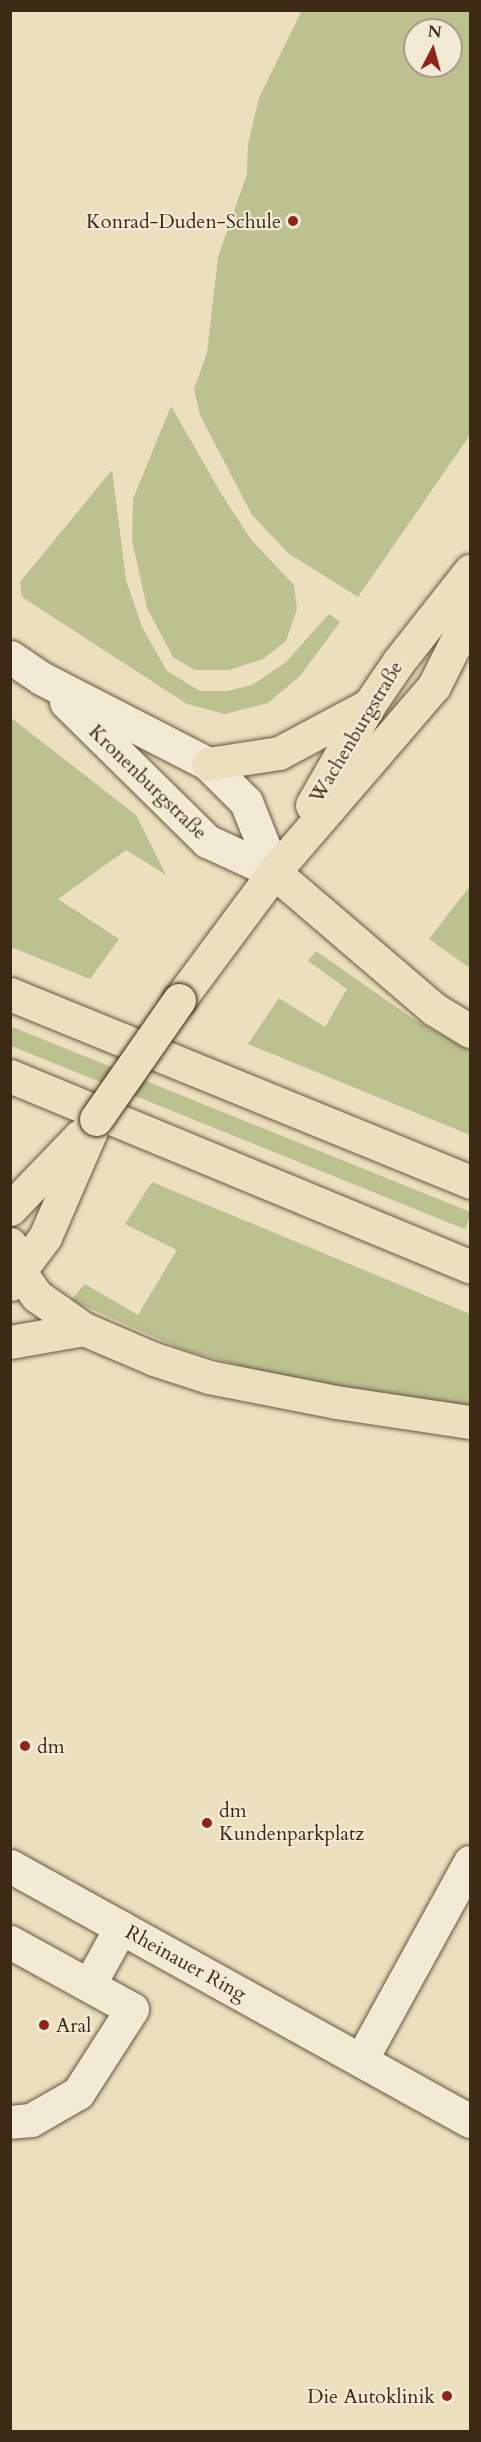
<!DOCTYPE html>
<html>
<head>
<meta charset="utf-8">
<style>
  body { margin:0 }
  #map { position:relative; width:481px; height:2442px; overflow:hidden; background:#ebdfbd; font-family:Cardo,serif }
  div>[style] { position:absolute }
  .green>* { inset:0; background:#bbc18f; transform-origin:0 0 }
  .roads { filter:drop-shadow(0 0 2px #68573f) drop-shadow(0 0 2px #68573f) }
  .minor>* { height:33px; margin:-16.5px; padding:0 16.5px; transform-origin:16.5px; border-radius:16.5px; background:#f2ead4 }
  .major>* { height:33px; margin:-16.5px; padding:0 16.5px; transform-origin:16.5px; border-radius:16.5px; background:#ebdfbd }
  .highway>* { height:33px; margin:-16.5px; padding:0 16.5px; transform-origin:16.5px; border-radius:16.5px; background:#ebdfbd }
  .bridges { filter:drop-shadow(0 0 2px #3d2a15) drop-shadow(0 0 2px #3d2a15) }
  .major-bridge>* { height:33px; margin:-16.5px; padding:0 16.5px; transform-origin:16.5px; border-radius:16.5px; background:#ebdfbd }
  .dots>* { width:16px; height:16px; translate:-50% -50%; box-sizing:border-box; border:3px solid #f2ead4; border-radius:50% }
  span { translate:-50% -50%; white-space:nowrap; text-align:center; line-height:1.15; -webkit-text-stroke:4.5px #f2ead4; paint-order:stroke }
  .poi-label { font-size:20px; color:#3d2a15 }
  .right { translate:-100% -50%; text-align:right }
  .left { translate:0 -50%; text-align:left }
  .street-label { font-size:20px; color:#3d2a15 }
  .frame { position:absolute; inset:0; border:12px solid #3d2a15; pointer-events:none }
  .north { position:absolute; left:403px; top:18px; width:60px; height:60px; box-sizing:border-box; background:#f2ead4; border:2px solid #aa9d88; border-radius:50%; rotate:6deg; font-size:16px; font-weight:700; line-height:24px; text-align:center; color:#3d2a15 }
  .north::after { content:''; display:block; margin:auto; width:21px; height:27px; background:#8f2418; clip-path:polygon(50% 0,100% 100%,50% 72%,0 100%) }
</style>
</head>
<body>
<div id="map">
  <div class="green">
    <i style="clip-path:polygon(evenodd,302px 10px,470px 11px,470px 435px,358px 597px,288px 553px,252px 515px,200px 415px,194px 389px,207px 353px,218px 257px,247px 174px,248px 144px,259px 98px,302px 10px,415px 30px,451px 30px,451px 66px,415px 66px,415px 30px)"></i>
    <i style="clip-path:polygon(171px 406px,222px 495px,252px 541px,294px 585px,297px 609px,286px 641px,263px 659px,229px 670px,195px 670px,173px 657px,147px 608px,132px 540px,133px 499px)"></i>
    <i style="clip-path:polygon(112px 470px,126px 580px,142px 627px,167px 671px,200px 691px,227px 691px,252px 685px,286px 662px,329px 614px,340px 622px,300px 676px,268px 703px,225px 714px,187px 704px,22px 597px,20px 582px)"></i>
    <i style="clip-path:polygon(10px 717px,136px 815px,166px 875px,126px 850px,58px 899px,119px 939px,90px 979px,11px 947px)"></i>
    <i style="clip-path:polygon(470px 886px,470px 968px,429px 939px)"></i>
    <i style="clip-path:polygon(316px 951px,409px 1016px,470px 1051px,470px 1135px,248px 1044px,279px 998px,325px 1027px,347px 989px,308px 961px)"></i>
    <i style="left:10px;top:1026px;width:498px;height:18px;rotate:22deg"></i>
    <i style="clip-path:polygon(152px 1182px,470px 1314px,470px 1407px,297px 1382px,181px 1349px,71px 1300px,85px 1284px,138px 1315px,177px 1250px,125px 1224px)"></i>
  </div>
  <div class="roads">
    <div class="minor">
      <i style="left:10px;top:657px;width:37px;rotate:34deg"></i>
      <i style="left:41px;top:678px;width:188px;rotate:27.2deg"></i>
      <i style="left:208px;top:764px;width:54px;rotate:45deg"></i>
      <i style="left:246px;top:802px;width:75px;rotate:68.2deg"></i>
      <i style="left:66px;top:702px;width:198px;rotate:44.6deg"></i>
      <i style="left:207px;top:841px;width:74px;rotate:24.8deg"></i>
      <i style="left:10px;top:1866px;width:526px;rotate:29deg"></i>
      <i style="left:10px;top:1942px;width:139px;rotate:28.8deg"></i>
      <i style="left:132px;top:2009px;width:100px;rotate:122.7deg"></i>
      <i style="left:78px;top:2093px;width:54px;rotate:150.1deg"></i>
      <i style="left:31px;top:2120px;width:21px;rotate:175deg"></i>
      <i style="left:89px;top:1985px;width:66px;rotate:-61.1deg"></i>
      <i style="left:361px;top:2060px;width:226px;rotate:-61.2deg"></i>
    </div>
    <div class="major">
      <i style="left:208px;top:764px;width:72px;rotate:-8.8deg"></i>
      <i style="left:279px;top:753px;width:102px;rotate:-28.1deg"></i>
      <i style="left:312px;top:805px;width:115px;rotate:-60.3deg"></i>
      <i style="left:369px;top:705px;width:53px;rotate:-55.7deg"></i>
      <i style="left:399px;top:661px;width:115px;rotate:-51.7deg"></i>
      <i style="left:179px;top:1000px;width:159px;rotate:-53.4deg"></i>
      <i style="left:274px;top:872px;width:245px;rotate:-49.3deg"></i>
      <i style="left:434px;top:686px;width:80px;rotate:-63.4deg"></i>
      <i style="left:10px;top:1209px;width:101px;rotate:-46.2deg"></i>
      <i style="left:10px;top:1284px;width:59px;rotate:-53.3deg"></i>
      <i style="left:45px;top:1237px;width:129px;rotate:-66.6deg"></i>
    </div>
    <div class="highway">
      <i style="left:274px;top:872px;width:211px;rotate:40.6deg"></i>
      <i style="left:434px;top:1009px;width:42px;rotate:31.4deg"></i>
      <i style="left:10px;top:994px;width:497px;rotate:22.2deg"></i>
      <i style="left:10px;top:1076px;width:498px;rotate:22.5deg"></i>
      <i style="left:10px;top:1244px;width:30px;rotate:70deg"></i>
      <i style="left:20px;top:1272px;width:29px;rotate:55deg"></i>
      <i style="left:37px;top:1296px;width:57px;rotate:35.1deg"></i>
      <i style="left:84px;top:1329px;width:76px;rotate:23.2deg"></i>
      <i style="left:154px;top:1359px;width:58px;rotate:18.1deg"></i>
      <i style="left:209px;top:1377px;width:129px;rotate:11.1deg"></i>
      <i style="left:336px;top:1402px;width:135px;rotate:8.5deg"></i>
      <i style="left:10px;top:1342px;width:75px;rotate:-10deg"></i>
    </div>
  </div>
  <div class="bridges">
    <div class="major-bridge">
      <i style="left:96px;top:1119px;width:145px;rotate:-55.1deg"></i>
    </div>
  </div>
  <div class="dots">
    <i style="left:293px;top:221px;background:#8f2418"></i>
    <i style="left:25px;top:1746px;background:#8f2418"></i>
    <i style="left:207px;top:1823px;background:#8f2418"></i>
    <i style="left:44px;top:2025px;background:#8f2418"></i>
    <i style="left:447px;top:2396px;background:#8f2418"></i>
  </div>
  <div class="poi-label">
    <span class="right" style="left:281px;top:221px">Konrad-Duden-Schule</span>
    <span class="left" style="left:37px;top:1746px">dm</span>
    <span class="left" style="left:219px;top:1822px">dm<br>Kundenparkplatz</span>
    <span class="left" style="left:56px;top:2025px">Aral</span>
    <span class="right" style="left:435px;top:2396px">Die Autoklinik</span>
  </div>
  <div class="street-label">
    <span style="left:356px;top:732px;rotate:-59deg">Wachenburgstraße</span>
    <span style="left:148px;top:782px;rotate:44deg">Kronenburgstraße</span>
    <span style="left:186px;top:1963px;rotate:29deg">Rheinauer Ring</span>
  </div>
  <div class="frame"></div>
  <div class="north">N</div>
</div>
</body>
</html>
